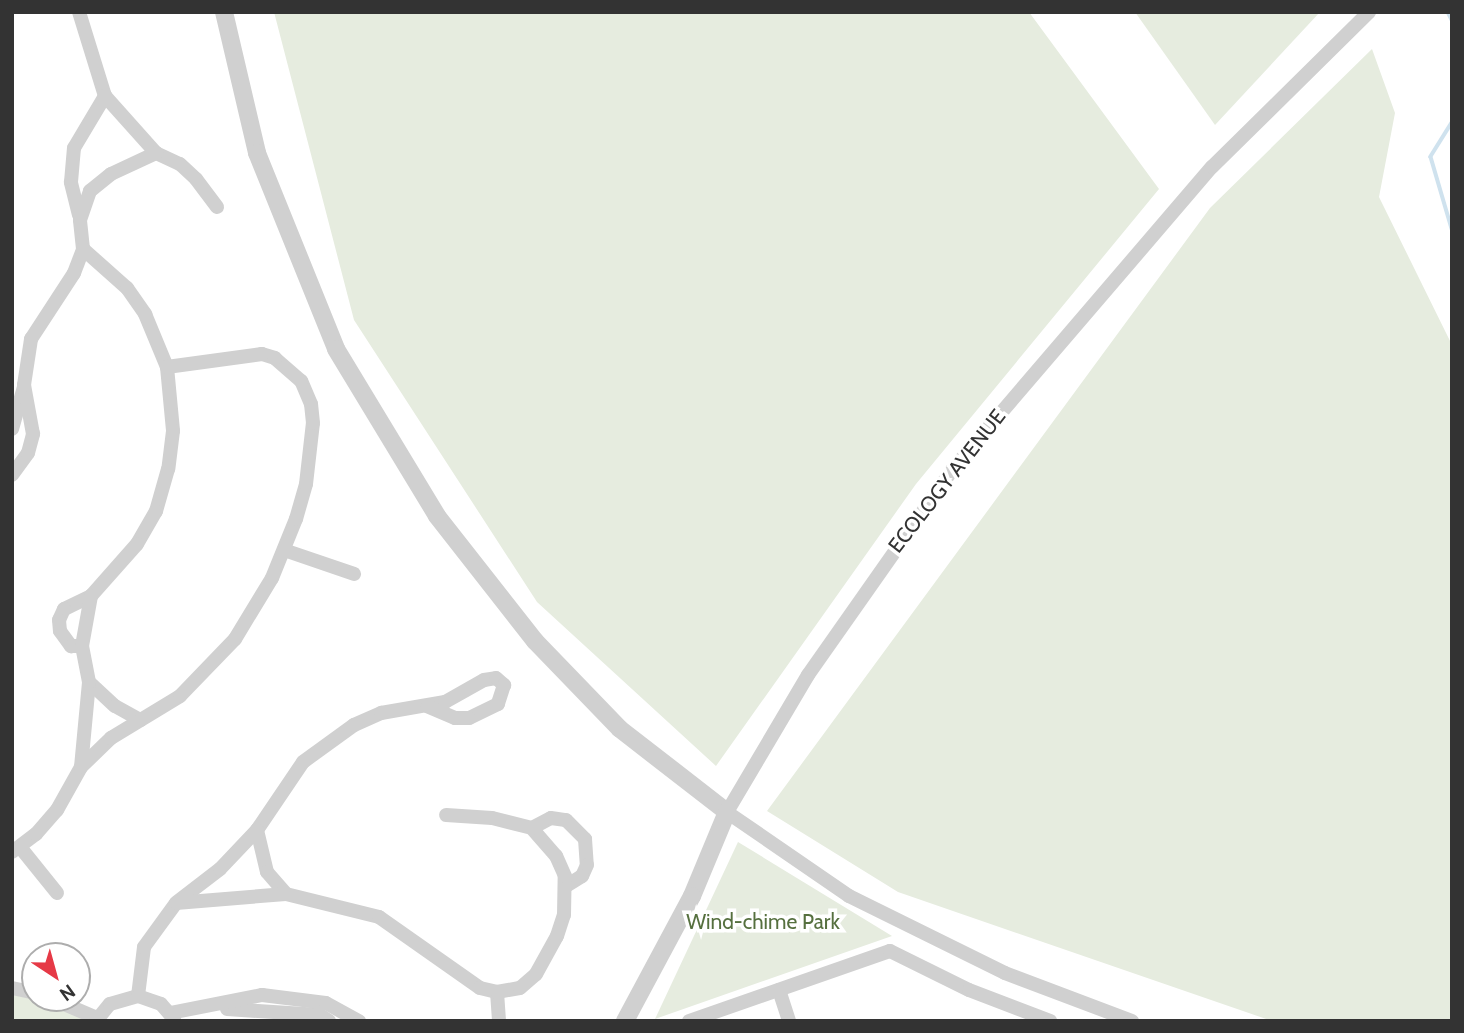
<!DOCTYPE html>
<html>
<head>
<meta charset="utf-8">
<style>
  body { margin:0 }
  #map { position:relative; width:1464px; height:1033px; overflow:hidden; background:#fff; font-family:Cabin,sans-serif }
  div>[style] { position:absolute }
  .green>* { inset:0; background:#e6ecdf }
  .stream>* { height:3.5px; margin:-1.75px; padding:0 1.75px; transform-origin:1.75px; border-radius:1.75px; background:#cfe2ee }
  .minor>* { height:14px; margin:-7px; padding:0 7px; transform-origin:7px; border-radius:7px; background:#d0d0d0 }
  .tertiary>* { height:18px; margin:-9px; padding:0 9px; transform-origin:9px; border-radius:9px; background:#d0d0d0 }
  span { translate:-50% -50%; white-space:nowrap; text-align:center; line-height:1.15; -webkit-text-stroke:7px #fff; paint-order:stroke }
  .street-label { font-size:21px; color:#333 }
  .park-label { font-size:21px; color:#56703f }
  .frame { position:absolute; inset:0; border:14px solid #333; pointer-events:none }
  .north { position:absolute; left:21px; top:942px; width:70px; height:70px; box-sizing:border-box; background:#fff; border:2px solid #adadad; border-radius:50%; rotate:144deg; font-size:19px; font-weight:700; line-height:28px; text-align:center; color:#333 }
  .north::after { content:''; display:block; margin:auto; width:24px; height:32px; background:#e63946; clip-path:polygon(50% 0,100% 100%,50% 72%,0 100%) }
</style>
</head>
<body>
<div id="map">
  <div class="green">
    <i style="clip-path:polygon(274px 12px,1029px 12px,1159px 189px,916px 484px,716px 766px,537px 602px,354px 320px)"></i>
    <i style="clip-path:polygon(1135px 12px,1320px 12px,1215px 125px)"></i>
    <i style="clip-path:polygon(1372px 49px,1395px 113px,1379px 197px,1452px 345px,1452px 1021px,1272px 1021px,898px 892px,767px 811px,1210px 208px)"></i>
    <i style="clip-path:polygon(738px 842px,892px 936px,655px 1019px)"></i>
    <i style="clip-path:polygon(12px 988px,35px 998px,50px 998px,96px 1021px,12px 1021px)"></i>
  </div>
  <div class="stream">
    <i style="left:1448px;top:12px;width:9px;rotate:63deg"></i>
    <i style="left:1452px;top:123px;width:40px;rotate:122deg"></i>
    <i style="left:1431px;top:157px;width:75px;rotate:73.7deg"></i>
  </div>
  <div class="minor">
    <i style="left:79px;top:12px;width:88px;rotate:72.8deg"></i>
    <i style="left:105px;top:96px;width:76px;rotate:48.2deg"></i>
    <i style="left:156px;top:153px;width:26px;rotate:25deg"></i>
    <i style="left:180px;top:164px;width:22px;rotate:43deg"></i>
    <i style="left:196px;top:179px;width:35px;rotate:53deg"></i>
    <i style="left:79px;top:215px;width:34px;rotate:-104deg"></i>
    <i style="left:71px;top:182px;width:34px;rotate:-85deg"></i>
    <i style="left:74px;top:148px;width:61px;rotate:-59.2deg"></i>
    <i style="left:83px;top:249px;width:29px;rotate:-96deg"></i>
    <i style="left:80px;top:220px;width:31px;rotate:-71deg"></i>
    <i style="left:90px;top:191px;width:27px;rotate:-39deg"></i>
    <i style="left:111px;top:174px;width:50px;rotate:-25deg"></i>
    <i style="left:12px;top:429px;width:44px;rotate:-74.1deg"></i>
    <i style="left:12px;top:475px;width:27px;rotate:-54deg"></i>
    <i style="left:28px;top:453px;width:20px;rotate:-75deg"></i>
    <i style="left:33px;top:434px;width:50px;rotate:-100.4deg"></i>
    <i style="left:24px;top:385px;width:47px;rotate:-81.3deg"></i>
    <i style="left:31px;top:339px;width:79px;rotate:-56.9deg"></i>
    <i style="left:74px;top:273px;width:26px;rotate:-69deg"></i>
    <i style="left:83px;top:249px;width:59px;rotate:41.6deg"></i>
    <i style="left:127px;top:288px;width:32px;rotate:55deg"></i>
    <i style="left:145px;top:314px;width:57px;rotate:67.5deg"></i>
    <i style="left:167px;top:367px;width:64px;rotate:84.6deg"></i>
    <i style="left:173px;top:431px;width:38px;rotate:97deg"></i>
    <i style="left:168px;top:469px;width:44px;rotate:105.9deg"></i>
    <i style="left:156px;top:511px;width:38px;rotate:120deg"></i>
    <i style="left:137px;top:544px;width:69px;rotate:131.5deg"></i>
    <i style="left:91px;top:596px;width:30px;rotate:154deg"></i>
    <i style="left:64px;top:609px;width:12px;rotate:114deg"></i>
    <i style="left:59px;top:620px;width:11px;rotate:85deg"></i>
    <i style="left:60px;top:631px;width:19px;rotate:54deg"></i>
    <i style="left:71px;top:646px;width:11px"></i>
    <i style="left:284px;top:550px;width:74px;rotate:18.9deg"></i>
    <i style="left:89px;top:682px;width:35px;rotate:43deg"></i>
    <i style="left:115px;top:706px;width:29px;rotate:29deg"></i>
    <i style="left:81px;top:767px;width:85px;rotate:-84.6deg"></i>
    <i style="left:89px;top:682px;width:37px;rotate:-101deg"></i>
    <i style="left:82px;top:646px;width:51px;rotate:-79.8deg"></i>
    <i style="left:532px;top:828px;width:21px;rotate:-28deg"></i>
    <i style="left:551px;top:818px;width:15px;rotate:8deg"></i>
    <i style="left:566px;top:820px;width:27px;rotate:45deg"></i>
    <i style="left:585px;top:839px;width:26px;rotate:86deg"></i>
    <i style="left:587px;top:865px;width:12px;rotate:114deg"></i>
    <i style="left:582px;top:876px;width:19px;rotate:148deg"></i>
    <i style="left:257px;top:830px;width:82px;rotate:-55.9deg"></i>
    <i style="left:303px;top:762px;width:63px;rotate:-36deg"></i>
    <i style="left:354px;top:725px;width:30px;rotate:-24deg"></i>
    <i style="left:381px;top:713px;width:65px;rotate:-9.8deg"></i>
    <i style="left:445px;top:702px;width:45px;rotate:-29.4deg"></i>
    <i style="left:484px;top:680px;width:12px;rotate:-9deg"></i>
    <i style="left:496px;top:678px;width:11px;rotate:41deg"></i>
    <i style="left:504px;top:685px;width:20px;rotate:108deg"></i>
    <i style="left:498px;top:704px;width:32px;rotate:154deg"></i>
    <i style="left:469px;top:718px;width:14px;rotate:180deg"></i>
    <i style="left:455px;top:718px;width:30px;rotate:-157deg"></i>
    <i style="left:20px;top:847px;width:59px;rotate:51.2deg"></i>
    <i style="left:12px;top:852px;width:30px;rotate:-37deg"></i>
    <i style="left:36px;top:834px;width:32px;rotate:-49deg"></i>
    <i style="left:57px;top:810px;width:49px;rotate:-60.8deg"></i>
    <i style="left:81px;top:767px;width:42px;rotate:-44deg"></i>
    <i style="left:111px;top:738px;width:81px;rotate:-31.3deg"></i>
    <i style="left:180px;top:696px;width:79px;rotate:-46deg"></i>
    <i style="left:235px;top:639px;width:71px;rotate:-58.8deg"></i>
    <i style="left:272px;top:578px;width:64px;rotate:-67.9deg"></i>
    <i style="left:296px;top:519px;width:36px;rotate:-74deg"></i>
    <i style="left:306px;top:484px;width:61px;rotate:-83.5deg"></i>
    <i style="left:313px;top:423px;width:19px;rotate:-96deg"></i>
    <i style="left:311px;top:404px;width:25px;rotate:-113deg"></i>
    <i style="left:301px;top:381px;width:35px;rotate:-139deg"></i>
    <i style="left:275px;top:358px;width:14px;rotate:-163deg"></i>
    <i style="left:262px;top:354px;width:96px;rotate:172.2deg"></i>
    <i style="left:177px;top:902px;width:54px;rotate:-37.5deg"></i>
    <i style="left:220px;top:869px;width:54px;rotate:-46.5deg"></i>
    <i style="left:257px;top:830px;width:43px;rotate:76.6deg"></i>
    <i style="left:267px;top:872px;width:29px;rotate:49deg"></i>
    <i style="left:12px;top:988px;width:24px;rotate:12deg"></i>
    <i style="left:779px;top:990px;width:33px;rotate:72deg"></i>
    <i style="left:497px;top:992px;width:29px;rotate:86deg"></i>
    <i style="left:138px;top:996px;width:49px;rotate:-83deg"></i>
    <i style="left:144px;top:947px;width:54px;rotate:-54deg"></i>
    <i style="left:176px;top:903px;width:110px;rotate:-4.7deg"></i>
    <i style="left:286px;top:894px;width:96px;rotate:13.9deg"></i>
    <i style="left:379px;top:917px;width:123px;rotate:35.1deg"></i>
    <i style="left:480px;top:988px;width:17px;rotate:13deg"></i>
    <i style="left:497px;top:992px;width:23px;rotate:-10deg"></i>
    <i style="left:520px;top:988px;width:21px;rotate:-41deg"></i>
    <i style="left:536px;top:974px;width:43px;rotate:-61.1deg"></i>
    <i style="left:557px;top:936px;width:22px;rotate:-72deg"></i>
    <i style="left:564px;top:915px;width:39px;rotate:-89deg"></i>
    <i style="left:565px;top:876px;width:22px;rotate:-114deg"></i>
    <i style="left:556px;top:856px;width:37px;rotate:-131deg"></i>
    <i style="left:532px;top:828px;width:41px;rotate:-166deg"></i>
    <i style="left:492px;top:818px;width:46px;rotate:-176.3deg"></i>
    <i style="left:50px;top:998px;width:51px;rotate:23.1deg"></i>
    <i style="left:227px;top:1009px;width:93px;rotate:3.7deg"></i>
    <i style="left:320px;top:1015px;width:11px;rotate:34deg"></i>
    <i style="left:170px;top:1013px;width:94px;rotate:-11.1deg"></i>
    <i style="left:262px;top:995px;width:64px;rotate:7.1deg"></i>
    <i style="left:326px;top:1003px;width:38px;rotate:29deg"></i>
    <i style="left:96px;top:1021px;width:22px;rotate:-51deg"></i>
    <i style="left:110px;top:1004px;width:29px;rotate:-16deg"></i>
    <i style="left:138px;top:996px;width:24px;rotate:19deg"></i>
    <i style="left:161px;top:1004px;width:20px;rotate:49deg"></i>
    <i style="left:689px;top:1021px;width:213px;rotate:-19.2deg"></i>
    <i style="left:890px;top:951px;width:88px;rotate:26.3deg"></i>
    <i style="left:969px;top:990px;width:87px;rotate:20.9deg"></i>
    <i style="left:1132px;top:1021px;width:136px;rotate:-159.3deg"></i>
    <i style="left:1005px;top:973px;width:174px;rotate:-153.7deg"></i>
    <i style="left:849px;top:896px;width:148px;rotate:-145.5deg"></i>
    <i style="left:727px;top:812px;width:159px;rotate:-59.4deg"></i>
    <i style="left:808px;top:675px;width:251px;rotate:-54.9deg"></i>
    <i style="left:952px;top:470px;width:399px;rotate:-49.4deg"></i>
    <i style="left:1212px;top:167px;width:221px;rotate:-44.6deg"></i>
  </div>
  <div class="tertiary">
    <i style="left:224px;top:12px;width:145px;rotate:76.8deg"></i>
    <i style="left:257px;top:153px;width:211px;rotate:68deg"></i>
    <i style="left:336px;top:349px;width:195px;rotate:58.8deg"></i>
    <i style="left:437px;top:516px;width:159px;rotate:51.9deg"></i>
    <i style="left:535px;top:641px;width:122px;rotate:46deg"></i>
    <i style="left:620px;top:729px;width:135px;rotate:37.8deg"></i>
    <i style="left:727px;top:812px;width:91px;rotate:112.6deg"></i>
    <i style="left:692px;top:896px;width:142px;rotate:118.2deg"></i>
  </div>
  <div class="street-label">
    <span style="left:947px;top:481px;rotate:-52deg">ECOLOGY AVENUE</span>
  </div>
  <div class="park-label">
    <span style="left:763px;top:922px">Wind-chime Park</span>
  </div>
  <div class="frame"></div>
  <div class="north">N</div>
</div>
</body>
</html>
